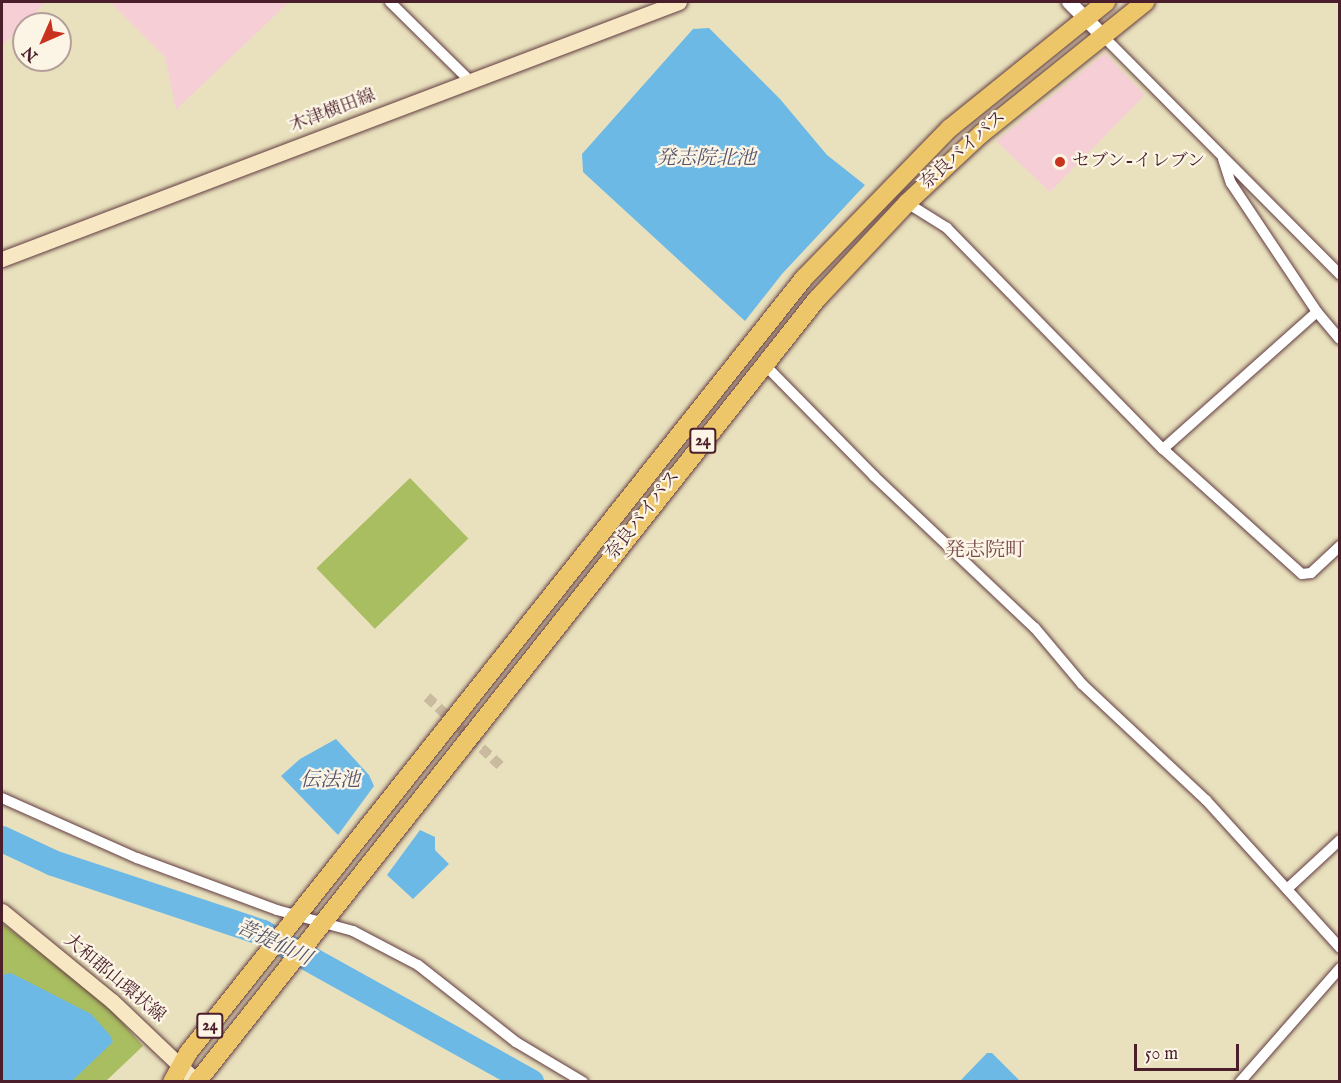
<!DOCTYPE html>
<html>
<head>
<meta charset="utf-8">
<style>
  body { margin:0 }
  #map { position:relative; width:1341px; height:1083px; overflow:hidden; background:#e9e1bd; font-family:"IM FELL English","Noto Serif JP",serif }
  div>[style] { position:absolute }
  .built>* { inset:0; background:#f6cfd6 }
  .green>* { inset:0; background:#a9bd61; transform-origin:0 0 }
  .water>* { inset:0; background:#6cb9e6 }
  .river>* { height:26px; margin:-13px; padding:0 13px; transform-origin:13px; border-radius:13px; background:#6cb9e6 }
  .minor-tunnel>* { height:10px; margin-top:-5px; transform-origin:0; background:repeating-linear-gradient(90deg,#c9baa0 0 10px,transparent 0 15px) }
  .roads { filter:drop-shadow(0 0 2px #623c41) drop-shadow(0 0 2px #623c41) }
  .minor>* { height:10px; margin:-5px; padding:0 5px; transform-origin:5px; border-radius:5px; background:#fff }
  .tertiary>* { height:14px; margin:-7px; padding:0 7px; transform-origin:7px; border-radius:7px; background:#fff }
  .secondary>* { height:15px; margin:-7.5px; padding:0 7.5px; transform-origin:7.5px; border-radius:7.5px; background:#f7e8c3 }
  .trunk>* { height:18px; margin:-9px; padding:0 9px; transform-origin:9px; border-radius:9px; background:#ecc669 }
  .dots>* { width:16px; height:16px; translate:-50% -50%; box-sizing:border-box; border:3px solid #fcf5e5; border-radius:50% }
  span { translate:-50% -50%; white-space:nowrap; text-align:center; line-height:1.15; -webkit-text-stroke:4.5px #fcf5e5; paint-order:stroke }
  .shield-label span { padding:2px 4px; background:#fcf5e5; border:2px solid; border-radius:4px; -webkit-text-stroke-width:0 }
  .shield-label { font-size:16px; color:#4a1f2b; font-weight:700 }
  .street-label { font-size:18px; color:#4a1f2b }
  .poi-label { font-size:18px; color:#4a1f2b }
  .left { translate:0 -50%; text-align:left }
  .water-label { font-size:20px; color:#56556c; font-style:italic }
  .neighbourhood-label { font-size:20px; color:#794a4c }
  .frame { position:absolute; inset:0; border:3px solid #4a1f2b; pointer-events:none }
  .north { position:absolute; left:12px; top:12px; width:60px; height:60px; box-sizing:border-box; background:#fcf5e5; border:2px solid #b59f9b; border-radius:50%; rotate:225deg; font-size:16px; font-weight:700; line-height:24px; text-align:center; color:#4a1f2b }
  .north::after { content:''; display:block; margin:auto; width:21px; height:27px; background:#c8321e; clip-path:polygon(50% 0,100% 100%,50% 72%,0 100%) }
  .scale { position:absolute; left:1134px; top:1044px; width:105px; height:27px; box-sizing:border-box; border:3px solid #4a1f2b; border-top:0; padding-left:8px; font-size:18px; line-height:21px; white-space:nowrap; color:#4a1f2b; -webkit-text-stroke:4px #fcf5e5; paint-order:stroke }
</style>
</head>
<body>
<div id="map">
  <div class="built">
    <i style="clip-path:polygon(2px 2px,46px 2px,2px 46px)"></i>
    <i style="clip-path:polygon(110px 2px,289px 2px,176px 110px,165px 57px)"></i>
    <i style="clip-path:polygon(1105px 53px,1145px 95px,1050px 192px,996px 141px)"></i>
  </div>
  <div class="green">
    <i style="left:410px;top:478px;width:84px;height:130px;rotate:46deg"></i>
    <i style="clip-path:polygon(2px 923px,108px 1006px,143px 1046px,106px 1081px,2px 1081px)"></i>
  </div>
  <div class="water">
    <i style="clip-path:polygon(709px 28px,780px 99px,827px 155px,865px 185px,782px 274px,745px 321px,583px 172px,582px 154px,693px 29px)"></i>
    <i style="clip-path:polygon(336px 739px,369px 775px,374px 786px,338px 835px,281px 776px,300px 759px)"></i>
    <i style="clip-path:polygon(420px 830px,435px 837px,435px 850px,449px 864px,413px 899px,387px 875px)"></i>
    <i style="clip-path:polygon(11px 973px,91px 1014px,110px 1035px,113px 1042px,72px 1081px,2px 1081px,2px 975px)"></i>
    <i style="clip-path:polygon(987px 1053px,992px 1053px,1020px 1081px,960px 1081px)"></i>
  </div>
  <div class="river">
    <i style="left:2px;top:839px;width:56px;rotate:25.2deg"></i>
    <i style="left:53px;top:863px;width:221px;rotate:18.4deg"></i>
    <i style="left:263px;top:933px;width:307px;rotate:29.1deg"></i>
  </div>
  <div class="minor-tunnel">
    <i style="left:427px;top:697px;width:105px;rotate:43.1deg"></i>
  </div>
  <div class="roads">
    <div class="minor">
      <i style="left:390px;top:2px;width:112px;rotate:44.6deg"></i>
      <i style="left:1102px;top:35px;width:338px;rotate:45.2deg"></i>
      <i style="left:1223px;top:159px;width:25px;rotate:72deg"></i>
      <i style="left:1231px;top:183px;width:155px;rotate:56.3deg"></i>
      <i style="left:1317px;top:312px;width:35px;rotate:50deg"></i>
      <i style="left:907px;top:203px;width:47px;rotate:32deg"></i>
      <i style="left:947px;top:228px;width:309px;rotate:45.7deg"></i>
      <i style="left:1163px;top:449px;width:187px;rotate:42deg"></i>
      <i style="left:1302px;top:574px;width:9px;rotate:-6deg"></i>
      <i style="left:1311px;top:573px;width:40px;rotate:-43deg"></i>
      <i style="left:764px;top:364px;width:157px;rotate:45.5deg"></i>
      <i style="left:874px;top:476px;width:221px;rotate:43.4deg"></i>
      <i style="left:1035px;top:628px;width:73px;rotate:50deg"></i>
      <i style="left:1082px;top:684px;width:170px;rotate:43.1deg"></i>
      <i style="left:1206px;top:800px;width:200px;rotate:47.8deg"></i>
      <i style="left:1163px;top:449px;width:206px;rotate:-41.7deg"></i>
      <i style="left:2px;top:798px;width:148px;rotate:24deg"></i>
      <i style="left:137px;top:858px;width:149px;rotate:20.4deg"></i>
      <i style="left:277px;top:910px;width:79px;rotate:15.4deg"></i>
      <i style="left:353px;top:931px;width:73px;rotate:27.6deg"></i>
      <i style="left:418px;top:965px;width:125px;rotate:38.2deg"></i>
      <i style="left:516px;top:1042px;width:78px;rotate:30.8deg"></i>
      <i style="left:1287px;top:889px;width:72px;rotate:-42.8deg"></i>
      <i style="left:1240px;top:1082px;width:152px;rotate:-48.7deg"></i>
    </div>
    <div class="tertiary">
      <i style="left:1069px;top:2px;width:47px;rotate:45deg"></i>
    </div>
    <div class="secondary">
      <i style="left:2px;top:259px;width:724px;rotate:-20.79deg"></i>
      <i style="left:2px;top:911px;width:142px;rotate:39.3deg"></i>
      <i style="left:112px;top:1001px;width:117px;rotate:43.6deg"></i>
    </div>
    <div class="trunk">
      <i style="left:172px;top:1082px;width:33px;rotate:-61deg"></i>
      <i style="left:188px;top:1053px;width:990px;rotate:-51.52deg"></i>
      <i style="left:804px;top:278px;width:209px;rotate:-45.8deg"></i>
      <i style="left:950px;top:128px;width:201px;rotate:-38.9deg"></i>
      <i style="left:197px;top:1082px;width:999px;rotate:-51.63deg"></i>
      <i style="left:817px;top:299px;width:132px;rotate:-46.8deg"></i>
      <i style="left:907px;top:203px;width:101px;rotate:-43deg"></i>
      <i style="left:981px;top:134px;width:211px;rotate:-38.8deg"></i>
    </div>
  </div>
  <div class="dots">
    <i style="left:1060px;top:162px;background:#c8321e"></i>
  </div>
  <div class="shield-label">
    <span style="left:703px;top:441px">24</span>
    <span style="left:210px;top:1026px">24</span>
  </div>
  <div class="street-label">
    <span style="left:333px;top:112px;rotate:-21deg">木津横田線</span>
    <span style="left:964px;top:151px;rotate:-42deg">奈良バイパス</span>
    <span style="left:644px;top:516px;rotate:-52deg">奈良バイパス</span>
    <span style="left:114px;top:979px;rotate:40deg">大和郡山環状線</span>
  </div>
  <div class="poi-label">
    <span class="left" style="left:1072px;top:162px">セブン-イレブン</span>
  </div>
  <div class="water-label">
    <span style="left:706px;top:158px">発志院北池</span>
    <span style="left:330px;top:780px">伝法池</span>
    <span style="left:274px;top:943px;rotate:25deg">菩提仙川</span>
  </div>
  <div class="neighbourhood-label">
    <span style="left:985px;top:550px">発志院町</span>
  </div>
  <div class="frame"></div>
  <div class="north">N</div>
  <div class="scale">50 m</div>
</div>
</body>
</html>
